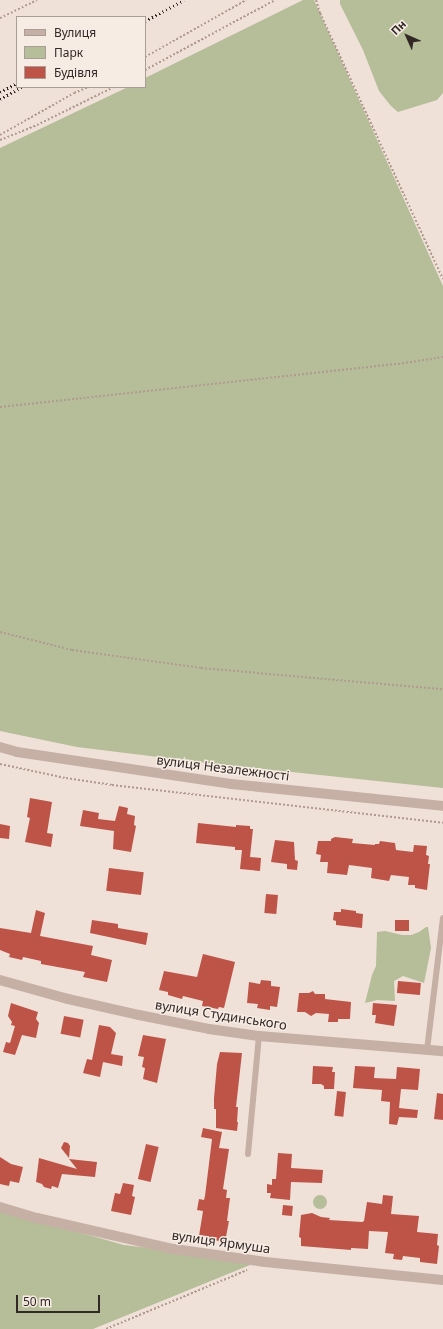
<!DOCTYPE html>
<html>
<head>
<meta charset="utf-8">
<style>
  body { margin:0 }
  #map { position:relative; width:443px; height:1329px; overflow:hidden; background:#efe1d8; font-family:"Noto Sans",sans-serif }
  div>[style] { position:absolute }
  .green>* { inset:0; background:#b5bd99 }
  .round { border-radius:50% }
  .building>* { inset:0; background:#be5447; transform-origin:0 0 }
  .path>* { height:2px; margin-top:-1px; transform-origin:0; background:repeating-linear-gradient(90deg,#b19a8f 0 2px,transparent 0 4px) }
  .service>* { height:6px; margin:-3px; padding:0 3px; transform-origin:3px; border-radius:3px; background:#c6b0a5 }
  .minor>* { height:10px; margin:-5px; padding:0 5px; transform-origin:5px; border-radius:5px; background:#c6b0a5 }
  .tertiary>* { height:10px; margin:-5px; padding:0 5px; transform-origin:5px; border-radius:5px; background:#c6b0a5 }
  .rail>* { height:3px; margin-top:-1.5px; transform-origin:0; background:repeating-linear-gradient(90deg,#322826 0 1px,transparent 0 4px) }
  span { translate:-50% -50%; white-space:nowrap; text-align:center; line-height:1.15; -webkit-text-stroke:3px #f7ece3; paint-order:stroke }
  .street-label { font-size:13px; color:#322826 }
  .legend { position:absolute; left:16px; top:16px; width:130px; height:72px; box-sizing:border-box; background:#f7ece3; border:1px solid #a89e97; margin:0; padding:5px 7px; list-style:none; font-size:12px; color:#322826 }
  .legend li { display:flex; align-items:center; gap:8px; height:20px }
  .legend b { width:20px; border:1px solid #a89e97 }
  .north { position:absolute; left:387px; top:16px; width:40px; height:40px; -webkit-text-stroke:3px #f7ece3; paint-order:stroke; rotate:315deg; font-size:11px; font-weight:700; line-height:16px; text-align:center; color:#322826 }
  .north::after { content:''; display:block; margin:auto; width:14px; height:18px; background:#322826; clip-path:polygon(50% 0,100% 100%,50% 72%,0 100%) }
  .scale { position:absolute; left:16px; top:1295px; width:84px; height:18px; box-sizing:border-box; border:2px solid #322826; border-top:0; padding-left:5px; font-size:12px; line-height:14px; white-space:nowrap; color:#322826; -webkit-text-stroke:3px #f7ece3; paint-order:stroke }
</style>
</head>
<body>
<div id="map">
  <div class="green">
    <i style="clip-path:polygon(303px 0,314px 0,443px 286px,443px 788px,207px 763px,77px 747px,0 731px,0 148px,128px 87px,145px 87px,145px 78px)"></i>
    <i style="clip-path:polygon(340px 0,443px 0,443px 93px,437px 100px,398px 112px,391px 106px,379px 91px,363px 50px,340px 4px)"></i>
    <i style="clip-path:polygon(426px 927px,428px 927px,431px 948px,424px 983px,403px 976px,394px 981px,395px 1001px,377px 1000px,365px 1003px,372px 975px,376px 966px,377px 932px,385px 931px,402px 935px,411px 935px,419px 932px)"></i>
    <i class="round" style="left:313px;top:1195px;width:14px;height:14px"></i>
    <i style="clip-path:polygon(0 1210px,124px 1245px,248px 1260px,250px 1265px,93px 1329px,0 1329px)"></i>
  </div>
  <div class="building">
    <i style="clip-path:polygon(30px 798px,52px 802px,47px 833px,53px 834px,51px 847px,25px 842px,30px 818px,27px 817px)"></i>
    <i style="clip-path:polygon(119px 806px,128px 808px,127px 814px,135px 816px,134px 825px,136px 826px,131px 852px,113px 849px,114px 831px,80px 826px,83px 810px,99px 813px,98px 819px,115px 821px)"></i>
    <i style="clip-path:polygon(198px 823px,236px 827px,236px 825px,250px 826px,250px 829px,253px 829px,250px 857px,261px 858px,260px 871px,240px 869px,242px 850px,235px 850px,235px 847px,196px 843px)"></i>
    <i style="clip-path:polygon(0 824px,10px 826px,9px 839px,0 838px)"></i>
    <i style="clip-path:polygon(335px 837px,353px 839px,352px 843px,375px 845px,375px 844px,379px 844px,380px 841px,395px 843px,396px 850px,413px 852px,414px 845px,427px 846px,426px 855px,429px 856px,428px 864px,430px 864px,427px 890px,415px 888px,415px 885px,408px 885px,409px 877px,391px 875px,389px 881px,371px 878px,372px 868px,349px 865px,347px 875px,327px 873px,328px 862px,320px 862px,321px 855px,316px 854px,318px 841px,331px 841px,331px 839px)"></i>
    <i style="clip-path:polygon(275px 840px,294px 842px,295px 860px,298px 861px,297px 870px,287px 869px,287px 864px,271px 862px)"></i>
    <i style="left:109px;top:868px;width:35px;height:23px;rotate:7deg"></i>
    <i style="left:266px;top:894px;width:12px;height:19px;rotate:5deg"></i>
    <i style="clip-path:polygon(341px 909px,356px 911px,356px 913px,363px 914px,362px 928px,336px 925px,336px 921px,333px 920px,334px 912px,341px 912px)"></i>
    <i style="clip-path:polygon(36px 910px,45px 913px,40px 936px,93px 946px,91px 955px,112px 960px,107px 982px,83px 977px,85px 972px,41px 964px,41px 961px,23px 957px,22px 960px,9px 957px,10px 954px,0 950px,0 928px,31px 933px)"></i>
    <i style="clip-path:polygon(92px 920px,118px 924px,118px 928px,148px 933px,146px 945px,90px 933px)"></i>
    <i style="left:395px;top:920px;width:14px;height:11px"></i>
    <i style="clip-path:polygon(203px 954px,235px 962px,224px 1008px,219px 1007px,218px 1009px,202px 1006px,203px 1001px,183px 996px,182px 999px,168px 995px,168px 992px,159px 990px,164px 971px,197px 977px)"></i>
    <i style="clip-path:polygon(261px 980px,271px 981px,271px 986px,280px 987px,277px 1007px,270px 1006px,270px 1010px,257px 1008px,258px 1004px,247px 1003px,249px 982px,260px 984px)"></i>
    <i style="left:398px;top:981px;width:23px;height:12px;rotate:5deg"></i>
    <i style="clip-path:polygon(313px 991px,315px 994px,325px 994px,325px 999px,351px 1002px,350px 1019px,338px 1019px,338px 1022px,328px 1022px,329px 1014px,316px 1013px,311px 1016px,305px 1012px,297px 1012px,299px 993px,309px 993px)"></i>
    <i style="clip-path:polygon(11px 1003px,38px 1012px,36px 1019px,39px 1023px,36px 1038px,22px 1035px,15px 1055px,3px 1052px,6px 1042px,10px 1043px,15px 1026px,11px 1025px,12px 1022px,8px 1016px)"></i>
    <i style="clip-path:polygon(373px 1003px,397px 1005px,394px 1026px,375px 1023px,376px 1015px,372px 1015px)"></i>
    <i style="left:64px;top:1016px;width:20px;height:18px;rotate:11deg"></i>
    <i style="clip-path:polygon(99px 1025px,110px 1027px,116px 1033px,111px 1054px,123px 1056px,122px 1066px,103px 1062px,100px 1077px,83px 1073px,87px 1059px,92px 1060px)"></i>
    <i style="clip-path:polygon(143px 1035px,166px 1039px,157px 1083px,143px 1079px,145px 1068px,142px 1067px,144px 1057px,138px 1056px)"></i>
    <i style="clip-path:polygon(220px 1052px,242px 1053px,236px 1107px,238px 1107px,237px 1122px,238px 1122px,237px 1131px,216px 1128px,216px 1109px,214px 1109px,214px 1098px,217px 1064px)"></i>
    <i style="clip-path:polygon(313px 1066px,333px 1067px,332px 1072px,335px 1072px,334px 1089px,324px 1089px,324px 1086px,321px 1084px,312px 1084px)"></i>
    <i style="clip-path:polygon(355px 1066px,375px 1067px,374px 1078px,396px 1079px,397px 1067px,420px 1069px,418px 1090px,401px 1089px,399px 1108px,418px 1110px,417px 1118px,399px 1117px,397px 1125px,389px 1124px,390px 1102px,381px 1101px,382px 1090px,353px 1088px)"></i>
    <i style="left:337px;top:1091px;width:9px;height:25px;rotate:6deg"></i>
    <i style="clip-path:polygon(437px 1093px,443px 1094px,443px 1120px,434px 1119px)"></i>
    <i style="clip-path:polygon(203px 1128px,222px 1132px,219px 1148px,229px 1149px,223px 1189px,227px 1190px,226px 1198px,230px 1198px,227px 1221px,229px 1221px,225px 1242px,208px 1239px,208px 1237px,199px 1236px,203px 1211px,197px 1210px,199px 1199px,204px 1200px,205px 1196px,212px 1139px,201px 1137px)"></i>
    <i style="clip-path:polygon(64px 1142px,68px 1143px,70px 1146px,69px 1158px,61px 1148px)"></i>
    <i style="left:146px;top:1144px;width:13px;height:36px;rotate:13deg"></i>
    <i style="clip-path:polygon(278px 1153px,292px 1154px,291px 1168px,323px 1170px,322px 1183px,291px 1182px,290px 1200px,270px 1198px,271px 1193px,267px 1193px,267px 1184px,272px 1185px,272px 1179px,276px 1179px)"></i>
    <i style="clip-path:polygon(0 1157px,11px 1164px,23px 1167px,19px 1183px,10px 1181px,9px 1186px,0 1184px)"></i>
    <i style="clip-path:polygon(39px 1158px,77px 1169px,69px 1159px,97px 1162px,95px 1177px,62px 1174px,58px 1188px,52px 1186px,51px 1189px,44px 1187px,42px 1184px,36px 1182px)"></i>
    <i style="clip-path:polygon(123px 1183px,134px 1185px,132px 1196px,135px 1197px,131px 1215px,111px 1211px,115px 1193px,120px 1194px)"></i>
    <i style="clip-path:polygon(383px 1195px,393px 1196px,391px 1214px,419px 1216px,417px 1232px,438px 1234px,437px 1245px,439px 1246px,437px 1264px,420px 1262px,420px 1258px,403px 1256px,402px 1260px,393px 1259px,394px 1254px,385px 1253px,388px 1232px,369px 1231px,368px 1249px,351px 1248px,351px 1250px,301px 1246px,301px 1238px,299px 1237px,301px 1215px,312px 1213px,321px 1217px,330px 1218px,329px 1220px,362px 1222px,364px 1221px,367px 1202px,382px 1204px)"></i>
    <i style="left:283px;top:1205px;width:10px;height:10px;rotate:6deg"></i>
  </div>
  <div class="path">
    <i style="left:316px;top:0;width:14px;rotate:73deg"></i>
    <i style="left:320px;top:13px;width:293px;rotate:65.2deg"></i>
    <i style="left:0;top:18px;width:41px;rotate:-25.9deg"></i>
    <i style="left:145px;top:57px;width:116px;rotate:-29.4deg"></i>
    <i style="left:145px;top:70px;width:148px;rotate:-28.3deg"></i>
    <i style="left:0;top:135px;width:85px;rotate:-29.6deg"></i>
    <i style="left:74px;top:93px;width:16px;rotate:-22deg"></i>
    <i style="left:0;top:140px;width:40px;rotate:-22deg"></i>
    <i style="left:37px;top:125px;width:86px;rotate:-26.3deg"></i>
    <i style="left:0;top:407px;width:400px;rotate:-6.2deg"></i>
    <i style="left:398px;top:364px;width:46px;rotate:-8.8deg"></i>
    <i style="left:0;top:632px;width:74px;rotate:14deg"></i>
    <i style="left:72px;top:650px;width:130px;rotate:7.9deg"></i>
    <i style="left:201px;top:668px;width:243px;rotate:5deg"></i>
    <i style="left:0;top:764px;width:67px;rotate:12deg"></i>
    <i style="left:66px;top:778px;width:47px;rotate:8.7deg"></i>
    <i style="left:112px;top:785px;width:333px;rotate:6.5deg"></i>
    <i style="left:106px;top:1329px;width:153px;rotate:-22.7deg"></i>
  </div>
  <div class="service">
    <i style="left:427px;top:1050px;width:133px;rotate:-83.1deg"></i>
    <i style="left:248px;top:1154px;width:119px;rotate:-84.7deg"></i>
  </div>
  <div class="minor">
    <i style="left:0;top:980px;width:71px;rotate:15.6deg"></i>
    <i style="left:68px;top:999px;width:73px;rotate:12.7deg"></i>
    <i style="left:139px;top:1015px;width:71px;rotate:11.3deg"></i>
    <i style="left:209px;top:1029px;width:50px;rotate:8deg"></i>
    <i style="left:259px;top:1036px;width:185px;rotate:4.7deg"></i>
    <i style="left:0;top:1207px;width:39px;rotate:17deg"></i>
    <i style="left:37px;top:1218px;width:140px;rotate:12.8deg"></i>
    <i style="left:174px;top:1249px;width:92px;rotate:8.1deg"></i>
    <i style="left:265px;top:1262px;width:179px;rotate:5.8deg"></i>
  </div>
  <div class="tertiary">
    <i style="left:0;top:747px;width:18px;rotate:16deg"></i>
    <i style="left:17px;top:752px;width:216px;rotate:8.5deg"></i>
    <i style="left:231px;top:784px;width:213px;rotate:5.9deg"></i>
  </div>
  <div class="rail">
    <i style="left:145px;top:21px;width:44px;rotate:-28.3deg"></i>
    <i style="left:0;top:92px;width:19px;rotate:-28deg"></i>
    <i style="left:0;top:99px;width:25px;rotate:-29deg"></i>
  </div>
  <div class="street-label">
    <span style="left:223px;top:768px;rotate:7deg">вулиця Незалежності</span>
    <span style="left:221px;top:1015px;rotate:9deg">вулиця Студинського</span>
    <span style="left:221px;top:1242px;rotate:8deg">вулиця Ярмуша</span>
  </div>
  <ul class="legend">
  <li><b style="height:5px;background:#c6b0a5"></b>Вулиця</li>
  <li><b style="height:11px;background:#b5bd99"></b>Парк</li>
  <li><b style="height:11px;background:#be5447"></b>Будівля</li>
  </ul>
  <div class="north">Пн</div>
  <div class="scale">50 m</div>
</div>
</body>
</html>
